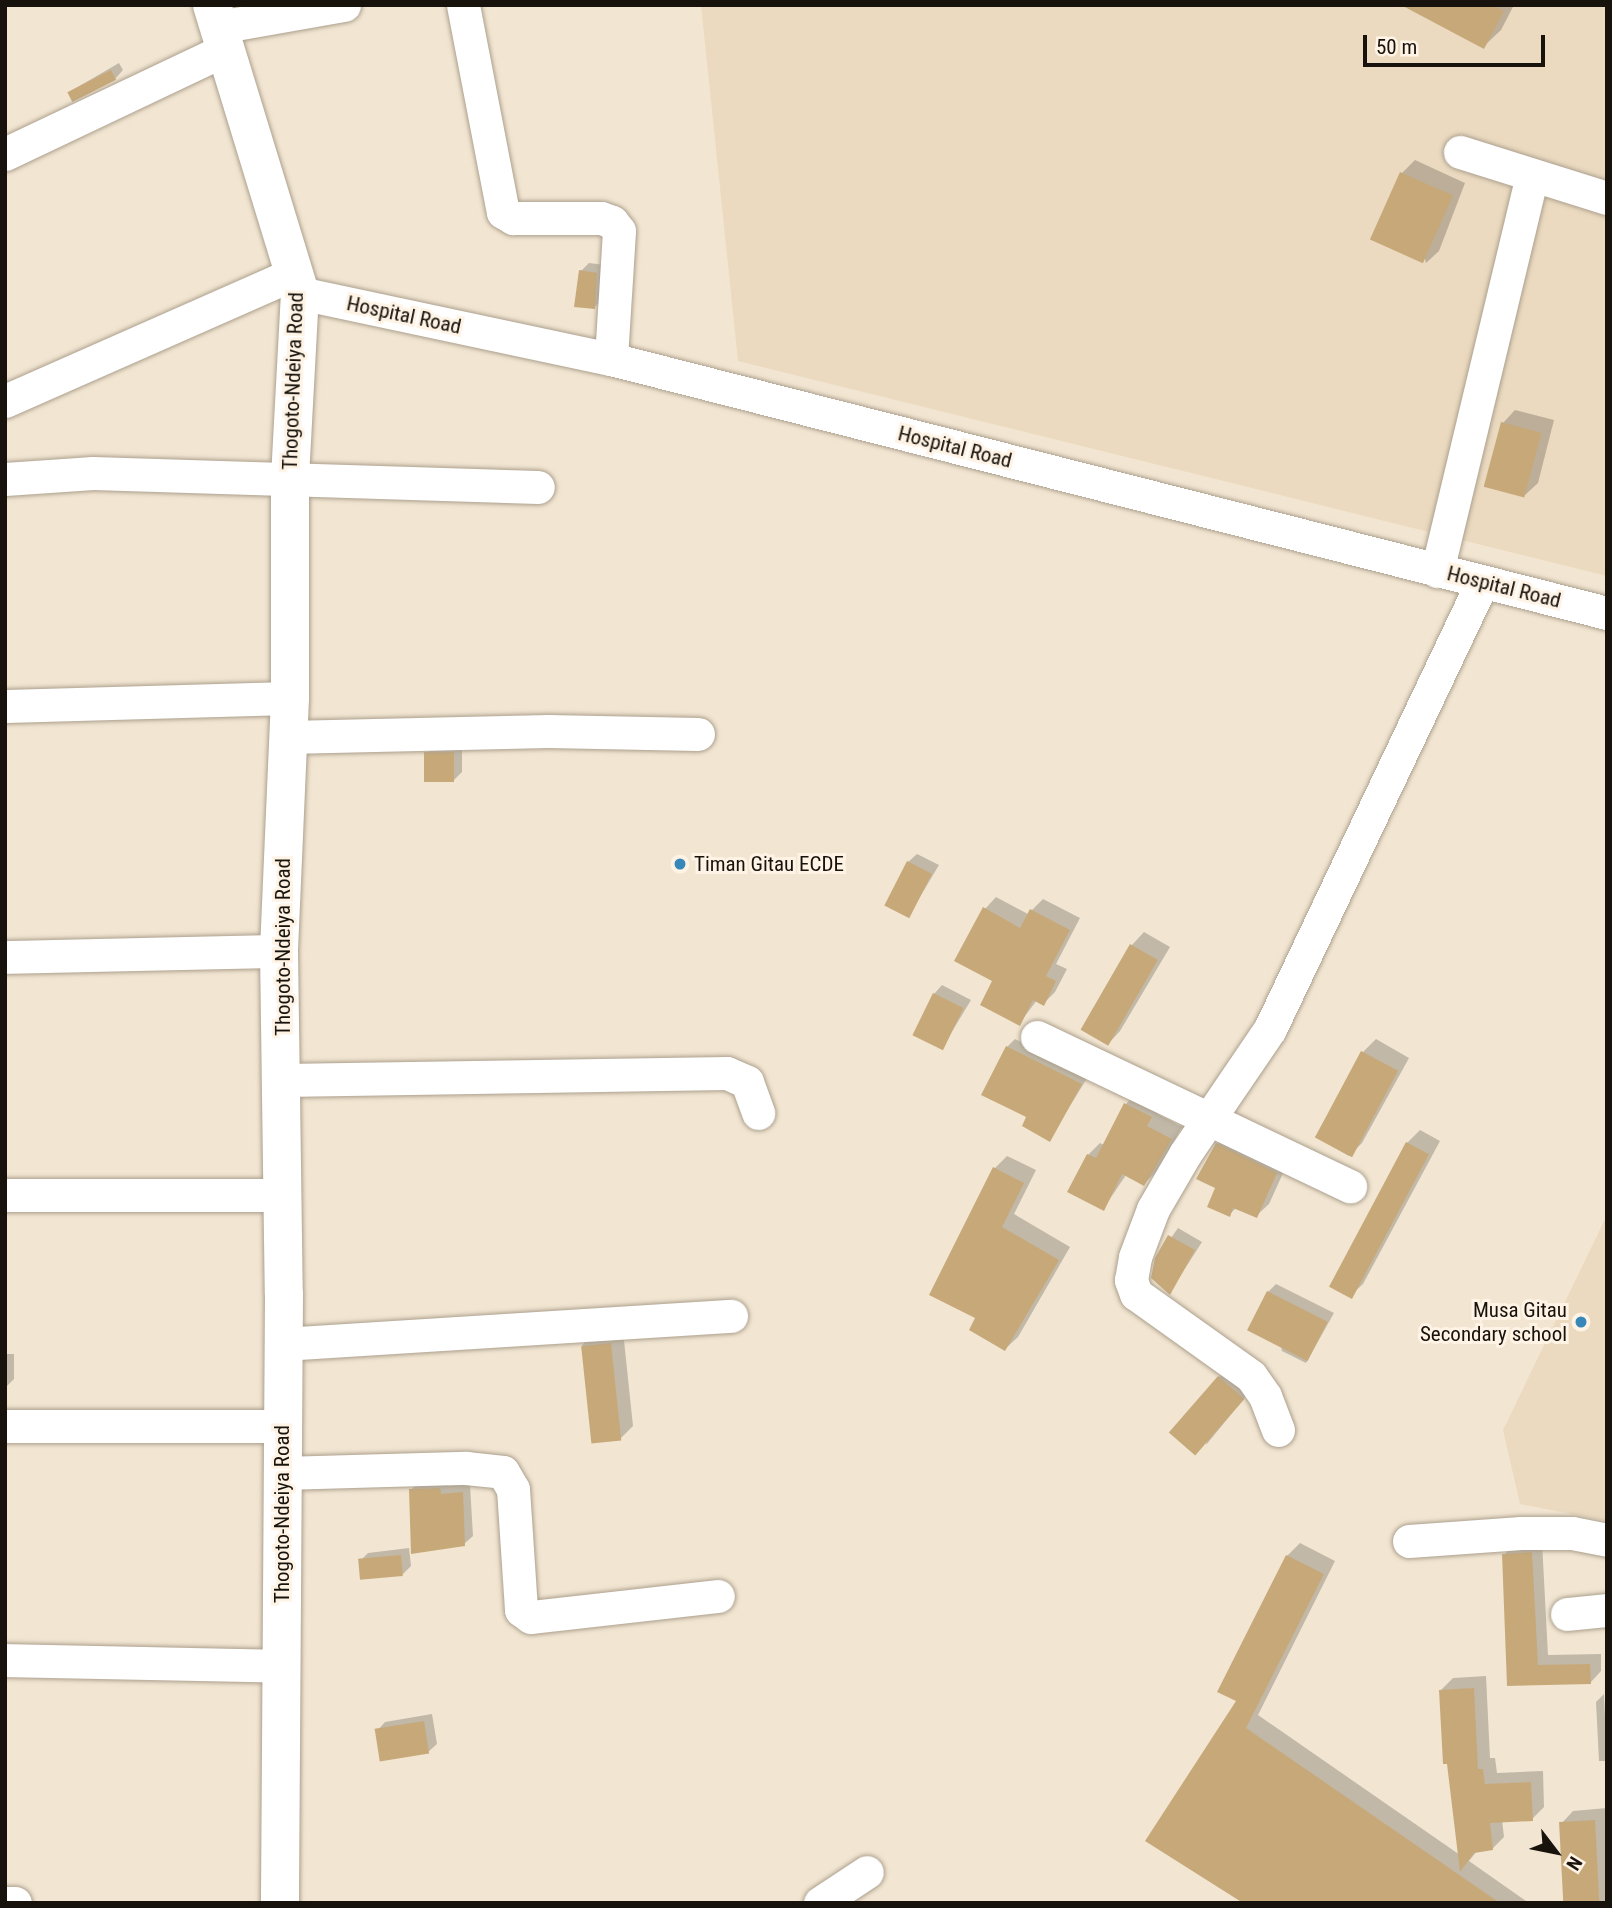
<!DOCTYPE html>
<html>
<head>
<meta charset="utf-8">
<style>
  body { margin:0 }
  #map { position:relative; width:1612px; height:1908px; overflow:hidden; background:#f2e6d2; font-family:"Roboto Condensed",sans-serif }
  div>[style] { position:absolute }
  .built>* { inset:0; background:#ebdac0 }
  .shadow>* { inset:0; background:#0003 }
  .building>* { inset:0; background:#c7a979; transform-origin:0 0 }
  .roads { filter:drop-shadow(0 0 2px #aca08e) drop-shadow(0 0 2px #aca08e) }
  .minor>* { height:33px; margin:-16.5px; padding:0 16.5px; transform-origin:16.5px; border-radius:16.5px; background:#fff }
  .major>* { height:38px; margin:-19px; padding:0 19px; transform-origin:19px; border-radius:19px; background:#fff }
  .dots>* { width:19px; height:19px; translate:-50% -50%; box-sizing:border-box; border:4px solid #fef3e4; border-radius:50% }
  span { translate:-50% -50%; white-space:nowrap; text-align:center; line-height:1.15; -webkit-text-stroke:6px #fef3e4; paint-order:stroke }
  .street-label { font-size:21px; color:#17120c }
  .poi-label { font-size:21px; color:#17120c }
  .left { translate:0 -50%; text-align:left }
  .right { translate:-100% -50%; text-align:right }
  .frame { position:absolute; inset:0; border:7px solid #17120c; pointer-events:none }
  .north { position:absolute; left:1521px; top:1817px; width:70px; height:70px; -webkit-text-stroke:5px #fef3e4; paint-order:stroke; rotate:122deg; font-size:19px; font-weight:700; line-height:28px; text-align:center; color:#17120c }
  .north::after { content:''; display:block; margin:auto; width:24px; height:32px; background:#17120c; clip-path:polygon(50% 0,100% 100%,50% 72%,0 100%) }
  .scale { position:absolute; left:1363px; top:35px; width:182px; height:32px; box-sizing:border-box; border:4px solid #17120c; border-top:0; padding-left:9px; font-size:21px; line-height:24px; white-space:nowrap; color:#17120c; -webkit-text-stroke:5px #fef3e4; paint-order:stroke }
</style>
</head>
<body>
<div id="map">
  <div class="built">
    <i style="clip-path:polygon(701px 5px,1607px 5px,1607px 576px,738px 361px)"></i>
    <i style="clip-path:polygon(1607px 1215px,1607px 1521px,1520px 1504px,1503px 1430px)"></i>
  </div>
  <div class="shadow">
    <i style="clip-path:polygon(1405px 5px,1514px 5px,1501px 30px,1483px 47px)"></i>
    <i style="clip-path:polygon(119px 63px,123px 70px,115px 79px,69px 92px)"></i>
    <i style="clip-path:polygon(1415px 160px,1465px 183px,1439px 251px,1426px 263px,1402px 173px)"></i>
    <i style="clip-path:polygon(589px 263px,605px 265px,602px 299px,594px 308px,581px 271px)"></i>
    <i style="clip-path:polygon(1515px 410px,1554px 420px,1538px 483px,1525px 495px,1503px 423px)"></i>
    <i style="clip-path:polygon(462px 745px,462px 772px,454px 780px,426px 754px,434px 746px)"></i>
    <i style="clip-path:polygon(917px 854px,939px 865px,908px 917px,908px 862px)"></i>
    <i style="clip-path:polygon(996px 897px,1028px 914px,1043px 899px,1080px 918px,1056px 964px,1067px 969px,1055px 992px,1043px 1004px,1037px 1000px,1019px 1024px,995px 981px,985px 909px)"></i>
    <i style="clip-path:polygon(1144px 932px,1170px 947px,1120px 1031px,1108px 1044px,1132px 945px)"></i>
    <i style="clip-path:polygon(942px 985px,971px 1000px,942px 1048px,934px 994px)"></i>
    <i style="clip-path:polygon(1015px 1039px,1089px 1075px,1049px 1140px,1029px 1117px,1007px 1047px)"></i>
    <i style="clip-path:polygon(1376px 1039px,1409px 1058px,1362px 1143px,1349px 1156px,1315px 1137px,1363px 1052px)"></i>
    <i style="clip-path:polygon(1137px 1092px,1162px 1105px,1158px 1114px,1182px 1127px,1155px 1173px,1144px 1184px,1126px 1175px,1103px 1209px,1088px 1155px,1100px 1143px,1104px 1145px,1126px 1104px)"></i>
    <i style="clip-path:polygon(1420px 1130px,1440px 1141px,1363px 1284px,1350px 1296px,1407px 1143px)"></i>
    <i style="clip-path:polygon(1230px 1132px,1289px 1160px,1269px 1204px,1256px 1216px,1236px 1208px,1229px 1215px,1217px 1144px)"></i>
    <i style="clip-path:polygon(1007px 1156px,1036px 1170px,1014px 1214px,1070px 1247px,1018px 1337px,1005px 1349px,978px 1317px,995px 1168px)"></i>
    <i style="clip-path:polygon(1178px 1228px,1202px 1242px,1170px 1292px,1157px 1258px)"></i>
    <i style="clip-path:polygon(1276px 1284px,1334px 1313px,1306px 1363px,1282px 1351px,1268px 1292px)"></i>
    <i style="clip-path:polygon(623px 1331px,633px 1426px,620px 1439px,582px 1345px,595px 1333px)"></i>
    <i style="clip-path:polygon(5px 1354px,14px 1354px,14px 1379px,6px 1387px)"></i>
    <i style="clip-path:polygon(1227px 1369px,1251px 1390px,1206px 1445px,1219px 1377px)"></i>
    <i style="clip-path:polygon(448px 1480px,448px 1486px,470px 1485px,473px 1536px,464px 1544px,411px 1490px,419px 1481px)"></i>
    <i style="clip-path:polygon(1542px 1542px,1548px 1655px,1601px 1654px,1601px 1671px,1590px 1683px,1509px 1685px,1504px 1555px,1515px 1544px)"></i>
    <i style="clip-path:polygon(1300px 1543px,1335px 1561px,1258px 1715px,1460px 1855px,1441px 1690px,1453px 1678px,1486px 1676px,1490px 1758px,1495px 1758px,1497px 1773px,1543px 1771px,1544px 1807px,1532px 1819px,1502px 1820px,1504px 1837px,1492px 1849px,1477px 1851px,1469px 1861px,1529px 1903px,1247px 1903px,1238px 1700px,1287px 1556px)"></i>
    <i style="clip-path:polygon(409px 1548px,411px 1566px,403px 1574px,360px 1561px,368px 1553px)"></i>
    <i style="clip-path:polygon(1604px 1694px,1607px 1761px,1599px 1761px,1596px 1702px)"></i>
    <i style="clip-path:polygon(432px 1714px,437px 1744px,428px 1752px,377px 1731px,385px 1722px)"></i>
    <i style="clip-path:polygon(1607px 1808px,1607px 1903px,1566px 1903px,1561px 1824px,1573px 1811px)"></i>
  </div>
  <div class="building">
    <i style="clip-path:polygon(1401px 5px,1493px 5px,1504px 11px,1484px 49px)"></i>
    <i style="left:111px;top:70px;width:11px;height:49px;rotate:63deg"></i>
    <i style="left:1400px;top:172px;width:58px;height:74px;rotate:24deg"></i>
    <i style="clip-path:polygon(579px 270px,597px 273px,595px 309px,574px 307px)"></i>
    <i style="left:1501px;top:422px;width:42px;height:67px;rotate:15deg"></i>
    <i style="left:454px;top:752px;width:30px;height:30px;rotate:90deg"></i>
    <i style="left:907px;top:861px;width:28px;height:50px;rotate:27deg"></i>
    <i style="clip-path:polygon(983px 907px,1020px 928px,1030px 909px,1070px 930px,1046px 976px,1056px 981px,1044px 1006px,1033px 1000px,1020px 1026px,980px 1005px,992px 981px,954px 961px)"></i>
    <i style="left:1130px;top:944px;width:32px;height:99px;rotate:30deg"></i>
    <i style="left:933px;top:993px;width:34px;height:47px;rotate:26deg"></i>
    <i style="clip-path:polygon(1006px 1046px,1082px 1084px,1050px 1142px,1022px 1126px,1026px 1117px,981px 1095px)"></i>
    <i style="left:1361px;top:1051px;width:42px;height:98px;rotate:28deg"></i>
    <i style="clip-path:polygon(1124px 1103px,1152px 1117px,1147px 1126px,1172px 1139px,1144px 1186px,1122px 1174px,1104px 1211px,1067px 1192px,1087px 1154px,1096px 1158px)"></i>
    <i style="left:1406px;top:1142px;width:26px;height:164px;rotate:28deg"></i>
    <i style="clip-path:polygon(1216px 1143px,1277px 1173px,1257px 1218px,1233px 1208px,1230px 1217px,1207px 1207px,1215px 1188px,1196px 1179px)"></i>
    <i style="clip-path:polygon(993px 1167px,1024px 1183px,1002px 1227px,1059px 1260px,1005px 1351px,969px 1330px,975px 1318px,929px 1295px)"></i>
    <i style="clip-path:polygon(1168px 1235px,1195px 1250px,1170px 1295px,1151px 1278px,1155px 1258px)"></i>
    <i style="left:1267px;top:1291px;width:68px;height:44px;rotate:27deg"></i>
    <i style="left:611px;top:1343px;width:98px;height:30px;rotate:84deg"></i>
    <i style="left:1218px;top:1376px;width:35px;height:75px;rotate:41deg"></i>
    <i style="clip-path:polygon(440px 1488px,441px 1494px,463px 1492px,465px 1546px,411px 1554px,409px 1489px)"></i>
    <i style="clip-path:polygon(1532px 1552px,1538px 1665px,1590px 1664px,1591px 1684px,1507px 1686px,1502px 1554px)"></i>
    <i style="left:401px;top:1555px;width:21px;height:43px;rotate:85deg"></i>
    <i style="clip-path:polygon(1286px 1555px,1324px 1574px,1246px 1728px,1500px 1903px,1243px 1903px,1145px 1841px,1236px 1701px,1217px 1692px)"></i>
    <i style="clip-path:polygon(1474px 1688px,1478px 1769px,1483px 1769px,1485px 1784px,1531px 1782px,1533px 1821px,1490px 1823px,1493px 1850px,1474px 1853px,1460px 1872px,1447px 1764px,1443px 1764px,1439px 1690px)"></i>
    <i style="left:424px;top:1721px;width:33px;height:50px;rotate:81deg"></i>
    <i style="left:1595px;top:1820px;width:83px;height:36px;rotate:87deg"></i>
  </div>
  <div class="roads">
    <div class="minor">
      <i style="left:463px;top:5px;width:211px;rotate:79.1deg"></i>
      <i style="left:503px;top:212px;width:12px;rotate:31deg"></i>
      <i style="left:513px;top:218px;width:88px"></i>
      <i style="left:601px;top:218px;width:12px;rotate:20deg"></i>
      <i style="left:612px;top:222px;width:11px;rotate:52deg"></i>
      <i style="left:619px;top:231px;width:128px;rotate:93.6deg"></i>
      <i style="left:219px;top:27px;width:127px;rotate:-10deg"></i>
      <i style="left:1460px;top:152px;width:154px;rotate:17.4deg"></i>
      <i style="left:5px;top:154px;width:245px;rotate:-25.4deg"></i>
      <i style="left:300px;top:293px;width:318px;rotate:12deg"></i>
      <i style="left:611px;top:359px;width:1028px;rotate:14.31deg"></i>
      <i style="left:5px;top:401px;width:317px;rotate:-23.8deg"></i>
      <i style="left:5px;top:479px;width:88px;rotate:-3.9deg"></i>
      <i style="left:93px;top:473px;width:445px;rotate:1.8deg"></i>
      <i style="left:1437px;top:571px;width:407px;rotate:-76.5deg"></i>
      <i style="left:5px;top:706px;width:285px;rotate:-1.6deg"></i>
      <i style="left:288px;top:737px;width:260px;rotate:-1.3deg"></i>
      <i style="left:548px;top:731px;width:150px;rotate:1.1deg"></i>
      <i style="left:5px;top:957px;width:274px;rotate:-1.3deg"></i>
      <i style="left:1037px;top:1037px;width:347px;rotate:25.5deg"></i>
      <i style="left:283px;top:1080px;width:444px;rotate:-0.9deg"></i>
      <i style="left:727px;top:1073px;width:22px;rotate:24deg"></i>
      <i style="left:747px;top:1082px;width:33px;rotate:70deg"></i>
      <i style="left:5px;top:1195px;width:277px"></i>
      <i style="left:283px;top:1344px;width:449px;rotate:-3.6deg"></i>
      <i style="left:5px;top:1426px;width:277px"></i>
      <i style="left:1278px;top:1430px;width:36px;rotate:-111deg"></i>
      <i style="left:1265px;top:1396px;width:24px;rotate:-125deg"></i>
      <i style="left:1251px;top:1376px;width:141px;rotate:-144.5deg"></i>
      <i style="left:1136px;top:1294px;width:15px;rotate:-110deg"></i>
      <i style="left:1131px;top:1280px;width:23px;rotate:-80deg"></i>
      <i style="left:1135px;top:1257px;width:51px;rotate:-69.4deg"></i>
      <i style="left:1153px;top:1209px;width:64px;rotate:-59.8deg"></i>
      <i style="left:1185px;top:1154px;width:151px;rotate:-55.8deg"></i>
      <i style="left:1270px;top:1029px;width:495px;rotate:-64.6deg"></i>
      <i style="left:282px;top:1473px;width:184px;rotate:-1.6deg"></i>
      <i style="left:466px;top:1468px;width:37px;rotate:6deg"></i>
      <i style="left:503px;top:1472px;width:20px;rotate:60deg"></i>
      <i style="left:513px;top:1489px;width:121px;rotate:86.2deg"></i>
      <i style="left:521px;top:1610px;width:12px;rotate:35deg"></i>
      <i style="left:531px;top:1617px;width:188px;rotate:-6.4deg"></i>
      <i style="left:1409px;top:1541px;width:112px;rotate:-4.1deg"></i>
      <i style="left:1521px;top:1533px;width:51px"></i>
      <i style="left:1572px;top:1533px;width:36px;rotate:11deg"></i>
      <i style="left:1567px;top:1614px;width:40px;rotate:-5.7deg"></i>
      <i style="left:5px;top:1660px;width:276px;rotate:1.2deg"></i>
      <i style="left:5px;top:1903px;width:10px"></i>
      <i style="left:820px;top:1903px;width:56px;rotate:-33.4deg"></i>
    </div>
    <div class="major">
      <i style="left:212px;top:5px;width:301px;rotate:73deg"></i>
      <i style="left:300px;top:293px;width:185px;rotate:93.1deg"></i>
      <i style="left:290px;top:478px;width:220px;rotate:90deg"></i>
      <i style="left:290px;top:698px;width:253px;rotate:92.5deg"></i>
      <i style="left:279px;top:951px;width:343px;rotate:89.2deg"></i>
      <i style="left:284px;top:1294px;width:609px;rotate:90.38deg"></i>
    </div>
  </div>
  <div class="dots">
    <i style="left:680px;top:864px;background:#3887b9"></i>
    <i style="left:1581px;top:1322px;background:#3887b9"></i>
  </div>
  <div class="street-label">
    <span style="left:404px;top:315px;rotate:12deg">Hospital Road</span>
    <span style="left:293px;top:381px;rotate:-88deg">Thogoto-Ndeiya Road</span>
    <span style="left:955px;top:447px;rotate:14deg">Hospital Road</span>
    <span style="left:1504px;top:587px;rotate:14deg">Hospital Road</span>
    <span style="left:283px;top:947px;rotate:-90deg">Thogoto-Ndeiya Road</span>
    <span style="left:282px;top:1514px;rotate:-90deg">Thogoto-Ndeiya Road</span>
  </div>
  <div class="poi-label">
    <span class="left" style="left:694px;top:864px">Timan Gitau ECDE</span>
    <span class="right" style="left:1567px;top:1322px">Musa Gitau<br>Secondary school</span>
  </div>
  <div class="frame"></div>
  <div class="north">N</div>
  <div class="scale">50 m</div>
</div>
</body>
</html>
